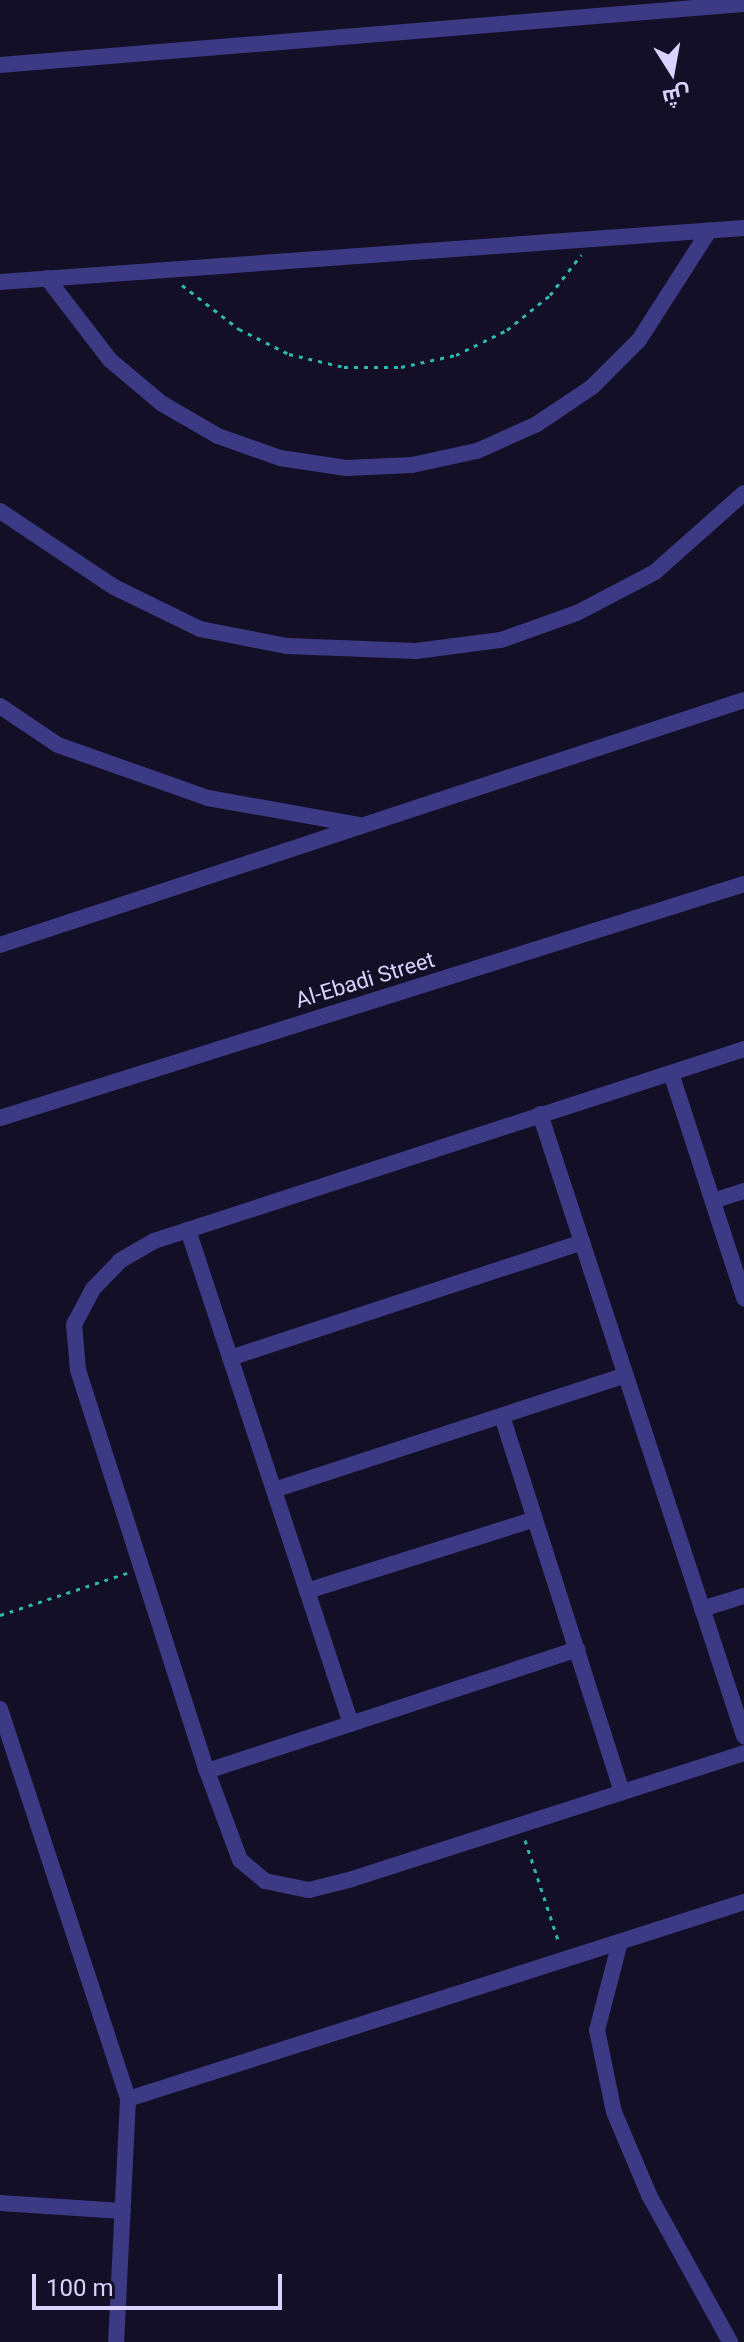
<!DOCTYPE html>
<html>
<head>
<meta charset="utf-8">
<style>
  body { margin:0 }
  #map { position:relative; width:744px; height:2342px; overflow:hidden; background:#130f26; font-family:Roboto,Cairo,sans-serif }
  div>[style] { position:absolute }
  .path>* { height:3px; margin-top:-1.5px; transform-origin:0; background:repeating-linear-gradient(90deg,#2fb8b0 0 4px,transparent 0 10px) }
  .street>* { height:16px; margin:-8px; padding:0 8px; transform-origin:8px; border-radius:8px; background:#3d3a85 }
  span { translate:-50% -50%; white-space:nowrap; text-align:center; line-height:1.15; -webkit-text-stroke:6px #130f26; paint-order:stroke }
  .street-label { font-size:22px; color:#d9d4ff }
  .north { position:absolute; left:632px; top:32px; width:80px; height:80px; -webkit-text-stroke:6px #130f26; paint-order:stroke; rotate:169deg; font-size:22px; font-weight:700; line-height:32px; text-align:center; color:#d9d4ff }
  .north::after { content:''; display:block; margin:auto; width:28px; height:36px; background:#d9d4ff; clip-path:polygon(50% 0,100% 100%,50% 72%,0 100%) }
  .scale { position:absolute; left:32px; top:2274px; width:250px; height:36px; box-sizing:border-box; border:4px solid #d9d4ff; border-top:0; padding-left:10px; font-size:24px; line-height:28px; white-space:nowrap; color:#d9d4ff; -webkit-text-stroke:6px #130f26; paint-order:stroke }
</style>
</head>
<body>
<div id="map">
  <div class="path">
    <i style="left:182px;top:285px;width:72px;rotate:37.7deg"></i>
    <i style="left:239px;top:329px;width:56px;rotate:26.6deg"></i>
    <i style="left:289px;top:354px;width:57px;rotate:13.3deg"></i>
    <i style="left:344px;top:367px;width:57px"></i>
    <i style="left:401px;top:367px;width:56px;rotate:-12.3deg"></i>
    <i style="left:456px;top:355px;width:57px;rotate:-26.1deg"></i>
    <i style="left:507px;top:330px;width:55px;rotate:-39.1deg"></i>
    <i style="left:550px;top:295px;width:51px;rotate:-52.2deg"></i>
    <i style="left:0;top:1615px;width:134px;rotate:-18.3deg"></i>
    <i style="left:525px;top:1840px;width:108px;rotate:71.7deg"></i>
  </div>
  <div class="street">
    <i style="left:0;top:65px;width:746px;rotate:-4.69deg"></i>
    <i style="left:47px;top:278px;width:103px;rotate:52.5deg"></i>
    <i style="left:110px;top:360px;width:67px;rotate:40.1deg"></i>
    <i style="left:161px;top:403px;width:66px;rotate:30.1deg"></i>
    <i style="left:218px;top:436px;width:66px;rotate:19.5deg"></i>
    <i style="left:280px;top:458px;width:67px;rotate:8.6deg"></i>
    <i style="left:346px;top:468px;width:66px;rotate:-2.6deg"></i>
    <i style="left:412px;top:465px;width:66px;rotate:-12.2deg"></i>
    <i style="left:477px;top:451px;width:66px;rotate:-24.2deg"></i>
    <i style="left:537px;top:424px;width:66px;rotate:-33.9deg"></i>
    <i style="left:592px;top:387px;width:66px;rotate:-45deg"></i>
    <i style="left:639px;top:340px;width:130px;rotate:-57.3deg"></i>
    <i style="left:0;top:282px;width:746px;rotate:-4.15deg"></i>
    <i style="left:0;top:511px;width:137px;rotate:33.7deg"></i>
    <i style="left:114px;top:587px;width:96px;rotate:26deg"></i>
    <i style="left:200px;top:629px;width:89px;rotate:11.1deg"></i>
    <i style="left:287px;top:646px;width:129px;rotate:2.2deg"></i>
    <i style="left:416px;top:651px;width:86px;rotate:-7.4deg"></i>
    <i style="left:501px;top:640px;width:81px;rotate:-19.6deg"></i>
    <i style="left:577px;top:613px;width:88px;rotate:-27.7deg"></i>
    <i style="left:655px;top:572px;width:119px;rotate:-41.6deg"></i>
    <i style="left:0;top:706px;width:70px;rotate:33.9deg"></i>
    <i style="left:58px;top:745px;width:159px;rotate:19.5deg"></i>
    <i style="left:208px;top:798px;width:153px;rotate:10.1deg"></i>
    <i style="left:0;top:945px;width:783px;rotate:-18.23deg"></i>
    <i style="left:744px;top:1049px;width:620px;rotate:161.97deg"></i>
    <i style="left:154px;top:1241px;width:39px;rotate:150deg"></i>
    <i style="left:120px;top:1261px;width:39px;rotate:134deg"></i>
    <i style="left:93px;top:1289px;width:40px;rotate:118deg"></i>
    <i style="left:74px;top:1324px;width:46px;rotate:85deg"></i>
    <i style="left:78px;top:1370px;width:421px;rotate:72.2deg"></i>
    <i style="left:207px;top:1771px;width:95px;rotate:69.7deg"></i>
    <i style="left:240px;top:1860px;width:33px;rotate:40deg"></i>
    <i style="left:265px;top:1881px;width:45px;rotate:11.6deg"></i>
    <i style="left:309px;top:1890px;width:44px;rotate:-14.3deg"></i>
    <i style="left:352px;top:1879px;width:412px;rotate:-17.8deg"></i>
    <i style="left:671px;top:1073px;width:237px;rotate:72deg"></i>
    <i style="left:540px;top:1114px;width:655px;rotate:71.84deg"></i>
    <i style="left:0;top:1118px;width:780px;rotate:-17.46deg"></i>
    <i style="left:713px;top:1201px;width:33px;rotate:-18deg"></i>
    <i style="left:188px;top:1230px;width:520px;rotate:71.74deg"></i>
    <i style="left:230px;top:1358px;width:371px;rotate:-18.2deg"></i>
    <i style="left:502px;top:1416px;width:395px;rotate:72.3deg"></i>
    <i style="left:274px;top:1490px;width:370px;rotate:-18.1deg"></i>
    <i style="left:307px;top:1591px;width:239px;rotate:-17.5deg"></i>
    <i style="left:702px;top:1609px;width:44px;rotate:-17.2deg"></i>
    <i style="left:0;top:1709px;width:410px;rotate:71.8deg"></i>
    <i style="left:128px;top:2099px;width:243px;rotate:92.8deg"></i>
    <i style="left:207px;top:1771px;width:390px;rotate:-18.2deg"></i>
    <i style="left:620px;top:1942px;width:91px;rotate:104.6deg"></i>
    <i style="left:597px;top:2030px;width:84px;rotate:78.3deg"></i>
    <i style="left:614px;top:2112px;width:90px;rotate:67.1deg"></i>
    <i style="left:649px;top:2195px;width:168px;rotate:61.1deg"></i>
    <i style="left:128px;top:2099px;width:647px;rotate:-17.73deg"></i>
    <i style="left:0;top:2203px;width:123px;rotate:3.7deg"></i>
  </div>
  <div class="street-label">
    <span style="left:365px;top:980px;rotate:-17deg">Al-Ebadi Street</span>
  </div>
  <div class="north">ش</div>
  <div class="scale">100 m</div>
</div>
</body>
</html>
